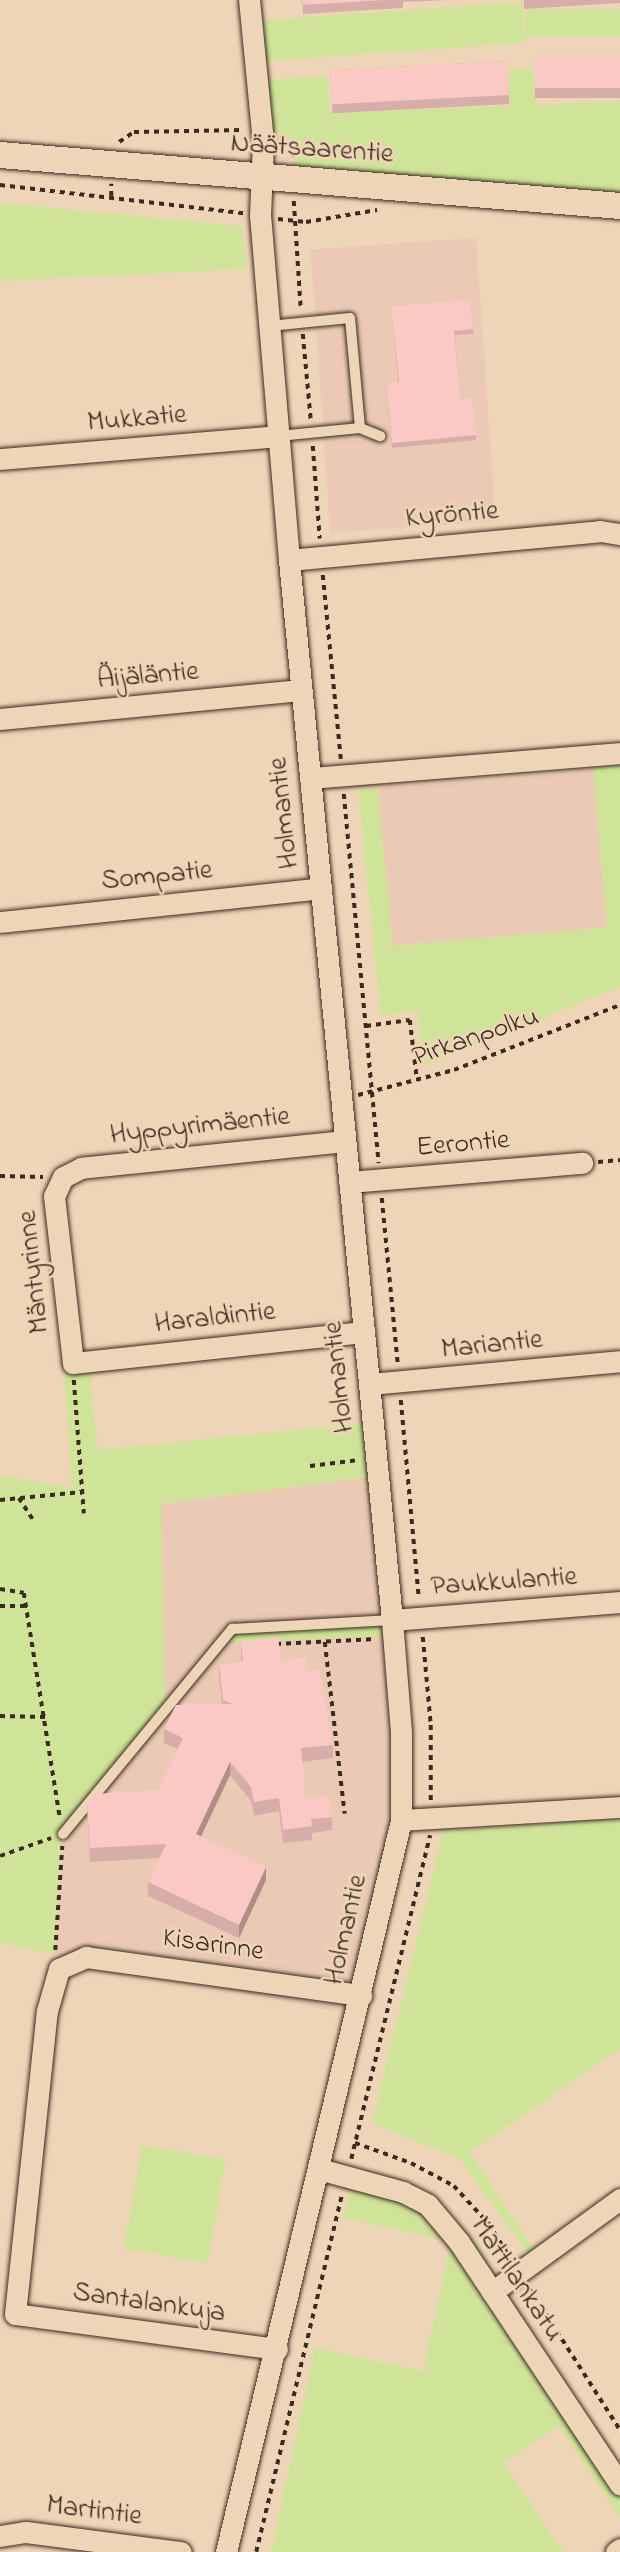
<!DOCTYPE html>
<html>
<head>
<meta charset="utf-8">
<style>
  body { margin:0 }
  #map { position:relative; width:620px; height:2552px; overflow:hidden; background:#efd5b7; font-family:"Indie Flower",sans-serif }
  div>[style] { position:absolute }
  .built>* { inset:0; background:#ebcab5; transform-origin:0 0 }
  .green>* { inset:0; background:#cfe498; transform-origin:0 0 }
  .path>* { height:3.5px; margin-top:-1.75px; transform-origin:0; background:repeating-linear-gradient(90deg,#3b2a1e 0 5px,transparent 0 10px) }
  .roads { filter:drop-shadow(0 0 2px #3b2a1e) drop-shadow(0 0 2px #3b2a1e) }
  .service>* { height:10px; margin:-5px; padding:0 5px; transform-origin:5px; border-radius:5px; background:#efd5b7 }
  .minor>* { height:21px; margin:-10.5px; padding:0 10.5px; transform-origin:10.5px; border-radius:10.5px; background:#efd5b7 }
  .tertiary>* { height:26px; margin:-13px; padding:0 13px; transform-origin:13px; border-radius:13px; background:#efd5b7 }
  .wall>* { inset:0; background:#d7ada9; transform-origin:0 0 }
  .shaded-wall>* { inset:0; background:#af8d89 }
  .building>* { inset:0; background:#fac9c4; transform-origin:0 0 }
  span { translate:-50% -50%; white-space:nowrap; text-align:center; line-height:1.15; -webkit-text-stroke:5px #efd5b7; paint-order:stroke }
  .street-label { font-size:28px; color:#3b2a1e }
</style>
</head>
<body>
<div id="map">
  <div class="built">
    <i style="left:476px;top:238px;width:284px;height:166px;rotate:86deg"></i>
    <i style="left:593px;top:769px;width:159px;height:216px;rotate:85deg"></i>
    <i style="clip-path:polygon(370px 1477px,392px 1731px,395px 1819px,348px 2014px,0 1943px,0 1525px)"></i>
  </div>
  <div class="green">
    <i style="left:522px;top:2px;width:41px;height:267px;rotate:86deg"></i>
    <i style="left:620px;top:9px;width:28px;height:95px;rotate:90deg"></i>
    <i style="clip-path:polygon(509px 69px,533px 69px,536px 105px,620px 100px,620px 196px,297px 170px,291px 143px,277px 130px,263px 130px,257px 80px,327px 77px,330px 113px,510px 106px)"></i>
    <i style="clip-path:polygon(0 203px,242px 226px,247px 269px,0 281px)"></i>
    <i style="clip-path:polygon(620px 766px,620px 987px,424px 1066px,417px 1011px,381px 1016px,358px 790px,378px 788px,393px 946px,607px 927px,593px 769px)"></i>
    <i style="clip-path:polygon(89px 1366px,98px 1450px,365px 1423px,370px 1477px,161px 1504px,165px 1712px,63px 1834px,54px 1954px,0 1943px,0 1475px,72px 1488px,64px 1368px)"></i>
    <i style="clip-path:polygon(380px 1623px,381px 1636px,225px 1643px,234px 1632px)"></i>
    <i style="clip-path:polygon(620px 1819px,620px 2049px,470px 2152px,536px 2253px,531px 2257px,459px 2159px,372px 2123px,443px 1831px)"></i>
    <i style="left:142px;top:2145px;width:85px;height:105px;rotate:10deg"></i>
    <i style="clip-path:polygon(356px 2169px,444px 2209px,473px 2239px,620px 2478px,620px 2517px,559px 2426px,504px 2463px,563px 2552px,271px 2552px,315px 2348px,423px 2371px,451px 2241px,343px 2218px)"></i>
  </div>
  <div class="path">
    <i style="left:281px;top:136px;width:11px;rotate:41deg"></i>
    <i style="left:289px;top:143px;width:17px;rotate:69deg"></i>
    <i style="left:119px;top:142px;width:18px;rotate:-34deg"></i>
    <i style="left:134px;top:132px;width:110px;rotate:-1deg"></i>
    <i style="left:0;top:185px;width:245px;rotate:6.6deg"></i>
    <i style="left:111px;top:196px;width:12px;rotate:-90deg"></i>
    <i style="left:294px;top:201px;width:108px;rotate:86.3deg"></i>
    <i style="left:278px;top:219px;width:28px;rotate:6deg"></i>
    <i style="left:306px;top:222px;width:72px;rotate:-9.6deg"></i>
    <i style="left:303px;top:334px;width:86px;rotate:84.7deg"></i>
    <i style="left:313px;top:446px;width:93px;rotate:85.7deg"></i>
    <i style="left:323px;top:575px;width:185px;rotate:84.4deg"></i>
    <i style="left:344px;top:794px;width:371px;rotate:84.6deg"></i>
    <i style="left:366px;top:1026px;width:44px;rotate:-7.8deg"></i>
    <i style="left:410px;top:1020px;width:59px;rotate:83.2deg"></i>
    <i style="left:358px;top:1095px;width:99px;rotate:-14.6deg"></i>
    <i style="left:454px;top:1070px;width:178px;rotate:-21.4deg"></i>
    <i style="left:598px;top:1162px;width:22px;rotate:-5deg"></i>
    <i style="left:0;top:1176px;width:43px;rotate:1.3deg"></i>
    <i style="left:382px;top:1198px;width:168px;rotate:84.5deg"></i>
    <i style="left:74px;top:1380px;width:134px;rotate:85.7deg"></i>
    <i style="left:401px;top:1400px;width:199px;rotate:84.8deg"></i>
    <i style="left:310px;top:1466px;width:49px;rotate:-7deg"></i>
    <i style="left:19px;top:1498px;width:27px;rotate:57deg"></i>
    <i style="left:0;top:1500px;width:82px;rotate:-5.6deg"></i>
    <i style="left:0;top:1589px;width:24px;rotate:9deg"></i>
    <i style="left:24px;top:1593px;width:227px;rotate:80.9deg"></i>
    <i style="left:0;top:1606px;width:24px"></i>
    <i style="left:423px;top:1637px;width:88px;rotate:84.8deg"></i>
    <i style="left:431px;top:1725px;width:76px;rotate:90deg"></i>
    <i style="left:325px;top:1642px;width:173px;rotate:83.4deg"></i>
    <i style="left:276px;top:1644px;width:100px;rotate:-2.9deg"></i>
    <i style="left:0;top:1716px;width:45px;rotate:1.3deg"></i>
    <i style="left:0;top:1856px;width:54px;rotate:-19.4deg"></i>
    <i style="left:55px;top:1950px;width:104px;rotate:-86.1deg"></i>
    <i style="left:355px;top:2143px;width:59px;rotate:19.7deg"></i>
    <i style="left:411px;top:2163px;width:49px;rotate:28.1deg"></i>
    <i style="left:454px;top:2186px;width:52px;rotate:47.4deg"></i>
    <i style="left:489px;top:2224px;width:38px;rotate:58deg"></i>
    <i style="left:351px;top:2159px;width:333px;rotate:-76.3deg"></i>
    <i style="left:530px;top:2289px;width:167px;rotate:57.4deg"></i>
    <i style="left:256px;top:2552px;width:369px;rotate:-76.5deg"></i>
  </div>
  <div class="roads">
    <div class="service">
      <i style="left:269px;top:326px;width:81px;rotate:-5.6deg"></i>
      <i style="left:350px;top:318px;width:110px;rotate:84.8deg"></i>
      <i style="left:360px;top:428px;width:82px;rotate:174.4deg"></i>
      <i style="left:360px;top:428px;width:22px;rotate:22deg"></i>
      <i style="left:63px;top:1834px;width:266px;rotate:-50.5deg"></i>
      <i style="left:232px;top:1629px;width:160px;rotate:-3.2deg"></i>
    </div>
    <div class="minor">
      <i style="left:0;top:459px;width:279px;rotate:-4.7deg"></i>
      <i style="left:289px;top:560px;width:312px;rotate:-5.3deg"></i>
      <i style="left:600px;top:531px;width:20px;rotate:9deg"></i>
      <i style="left:0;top:719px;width:302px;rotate:-5.5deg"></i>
      <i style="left:310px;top:778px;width:311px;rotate:-4.6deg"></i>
      <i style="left:0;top:922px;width:323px;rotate:-6deg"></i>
      <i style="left:345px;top:1141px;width:265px;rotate:174.2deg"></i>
      <i style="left:81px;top:1168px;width:20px;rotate:153deg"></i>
      <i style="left:63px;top:1177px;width:21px;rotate:115deg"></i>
      <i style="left:54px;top:1196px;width:168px;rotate:83.5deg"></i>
      <i style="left:73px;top:1363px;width:293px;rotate:-6.1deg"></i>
      <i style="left:349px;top:1182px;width:234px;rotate:-4.7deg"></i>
      <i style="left:369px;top:1384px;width:252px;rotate:-5.2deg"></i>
      <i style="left:392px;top:1620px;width:229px;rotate:-4.5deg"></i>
      <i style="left:401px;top:1820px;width:219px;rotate:-3.4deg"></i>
      <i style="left:319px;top:2169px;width:87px;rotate:15.3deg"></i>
      <i style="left:403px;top:2192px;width:28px;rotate:27deg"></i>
      <i style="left:428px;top:2205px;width:48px;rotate:50deg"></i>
      <i style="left:459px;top:2242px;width:291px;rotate:56.4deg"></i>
      <i style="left:492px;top:2292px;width:158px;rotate:-36deg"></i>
      <i style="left:277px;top:2349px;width:264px;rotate:-172.4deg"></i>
      <i style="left:15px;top:2314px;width:305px;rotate:-84deg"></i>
      <i style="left:47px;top:2011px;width:44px;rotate:-74.1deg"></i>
      <i style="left:59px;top:1969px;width:30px;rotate:-24deg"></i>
      <i style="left:86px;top:1957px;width:278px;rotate:7.9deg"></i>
      <i style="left:0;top:2536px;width:26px;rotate:-9deg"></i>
      <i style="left:26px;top:2532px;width:156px;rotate:7.4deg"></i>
      <i style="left:226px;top:2552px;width:753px;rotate:-76.55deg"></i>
      <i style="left:401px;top:1820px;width:88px;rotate:-90deg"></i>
      <i style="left:401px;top:1732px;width:112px;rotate:-94.6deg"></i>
      <i style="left:392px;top:1620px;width:1065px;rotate:-95.55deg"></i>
      <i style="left:289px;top:560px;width:345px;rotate:-94.8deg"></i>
      <i style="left:260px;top:216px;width:74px;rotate:-87.7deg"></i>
      <i style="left:263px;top:142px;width:143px;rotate:-95.6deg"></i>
      <i style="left:616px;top:2552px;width:5px;rotate:-37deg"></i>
    </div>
    <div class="tertiary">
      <i style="left:0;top:155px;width:622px;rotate:4.7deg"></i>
    </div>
  </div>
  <div class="wall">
    <i style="clip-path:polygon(302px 0,448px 0,403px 2px,403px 8px,303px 14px)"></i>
    <i style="clip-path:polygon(524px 0,620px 0,620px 3px,524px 9px)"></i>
    <i style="left:620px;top:55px;width:43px;height:85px;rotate:90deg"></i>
    <i style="left:507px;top:61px;width:43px;height:177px;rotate:87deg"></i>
    <i style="clip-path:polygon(391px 307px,473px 329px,473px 334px,455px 335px,461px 399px,476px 435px,476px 440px,392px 448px,386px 388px,398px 382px)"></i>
    <i style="clip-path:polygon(241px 1642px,308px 1671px,333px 1745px,333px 1758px,302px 1762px,306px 1798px,332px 1817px,332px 1830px,312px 1833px,312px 1840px,283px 1843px,279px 1811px,254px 1816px,251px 1801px,230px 1775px,201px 1836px,266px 1880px,239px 1938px,148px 1896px,148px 1882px,160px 1858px,90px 1862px,87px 1804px,158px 1790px,178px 1749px,164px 1743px,164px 1729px,222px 1704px,219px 1677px,219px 1664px,241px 1661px)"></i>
  </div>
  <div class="shaded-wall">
    <i style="clip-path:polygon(230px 1762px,230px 1775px,196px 1847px,196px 1834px)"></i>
    <i style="clip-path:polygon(266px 1867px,266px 1880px,239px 1938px,239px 1925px)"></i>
  </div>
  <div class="building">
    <i style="clip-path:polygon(303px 0,384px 0,303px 5px)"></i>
    <i style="left:620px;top:55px;width:33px;height:85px;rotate:90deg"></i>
    <i style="left:507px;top:61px;width:34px;height:177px;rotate:87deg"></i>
    <i style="clip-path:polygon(470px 299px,473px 329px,454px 331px,461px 399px,472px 398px,476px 435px,392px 443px,386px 383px,399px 382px,391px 307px)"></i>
    <i style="clip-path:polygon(278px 1637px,281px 1660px,306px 1657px,308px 1671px,319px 1669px,333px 1745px,301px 1748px,306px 1798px,329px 1796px,332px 1817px,311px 1819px,312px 1826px,283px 1830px,279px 1798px,254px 1802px,251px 1787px,230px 1762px,196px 1834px,266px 1867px,239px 1925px,148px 1882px,166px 1844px,90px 1848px,87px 1804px,95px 1794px,158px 1790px,183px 1738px,164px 1729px,176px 1705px,232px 1704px,223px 1700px,219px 1664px,243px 1661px,241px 1642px)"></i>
  </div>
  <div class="street-label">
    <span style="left:312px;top:150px;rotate:4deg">Näätsaarentie</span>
    <span style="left:137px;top:420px;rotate:-5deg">Mukkatie</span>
    <span style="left:452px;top:516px;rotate:-5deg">Kyröntie</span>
    <span style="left:148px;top:677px;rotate:-5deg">Äijäläntie</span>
    <span style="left:285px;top:813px;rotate:-96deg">Holmantie</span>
    <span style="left:157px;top:877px;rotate:-6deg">Sompatie</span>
    <span style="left:476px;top:1038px;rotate:-19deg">Pirkanpolku</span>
    <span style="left:200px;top:1127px;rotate:-6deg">Hyppyrimäentie</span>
    <span style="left:463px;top:1145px;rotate:-5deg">Eerontie</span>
    <span style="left:35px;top:1272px;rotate:-96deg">Mäntyrinne</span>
    <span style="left:215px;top:1319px;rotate:-6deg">Haraldintie</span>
    <span style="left:492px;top:1346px;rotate:-6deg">Mariantie</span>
    <span style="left:340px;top:1377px;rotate:-96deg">Holmantie</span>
    <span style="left:504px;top:1583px;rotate:-4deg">Paukkulantie</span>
    <span style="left:347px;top:1930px;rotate:-77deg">Holmantie</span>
    <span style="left:213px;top:1946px;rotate:8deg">Kisarinne</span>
    <span style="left:516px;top:2280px;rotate:56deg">Mattilankatu</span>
    <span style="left:149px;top:2304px;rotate:8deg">Santalankuja</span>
    <span style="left:94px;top:2512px;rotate:7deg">Martintie</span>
  </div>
</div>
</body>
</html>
